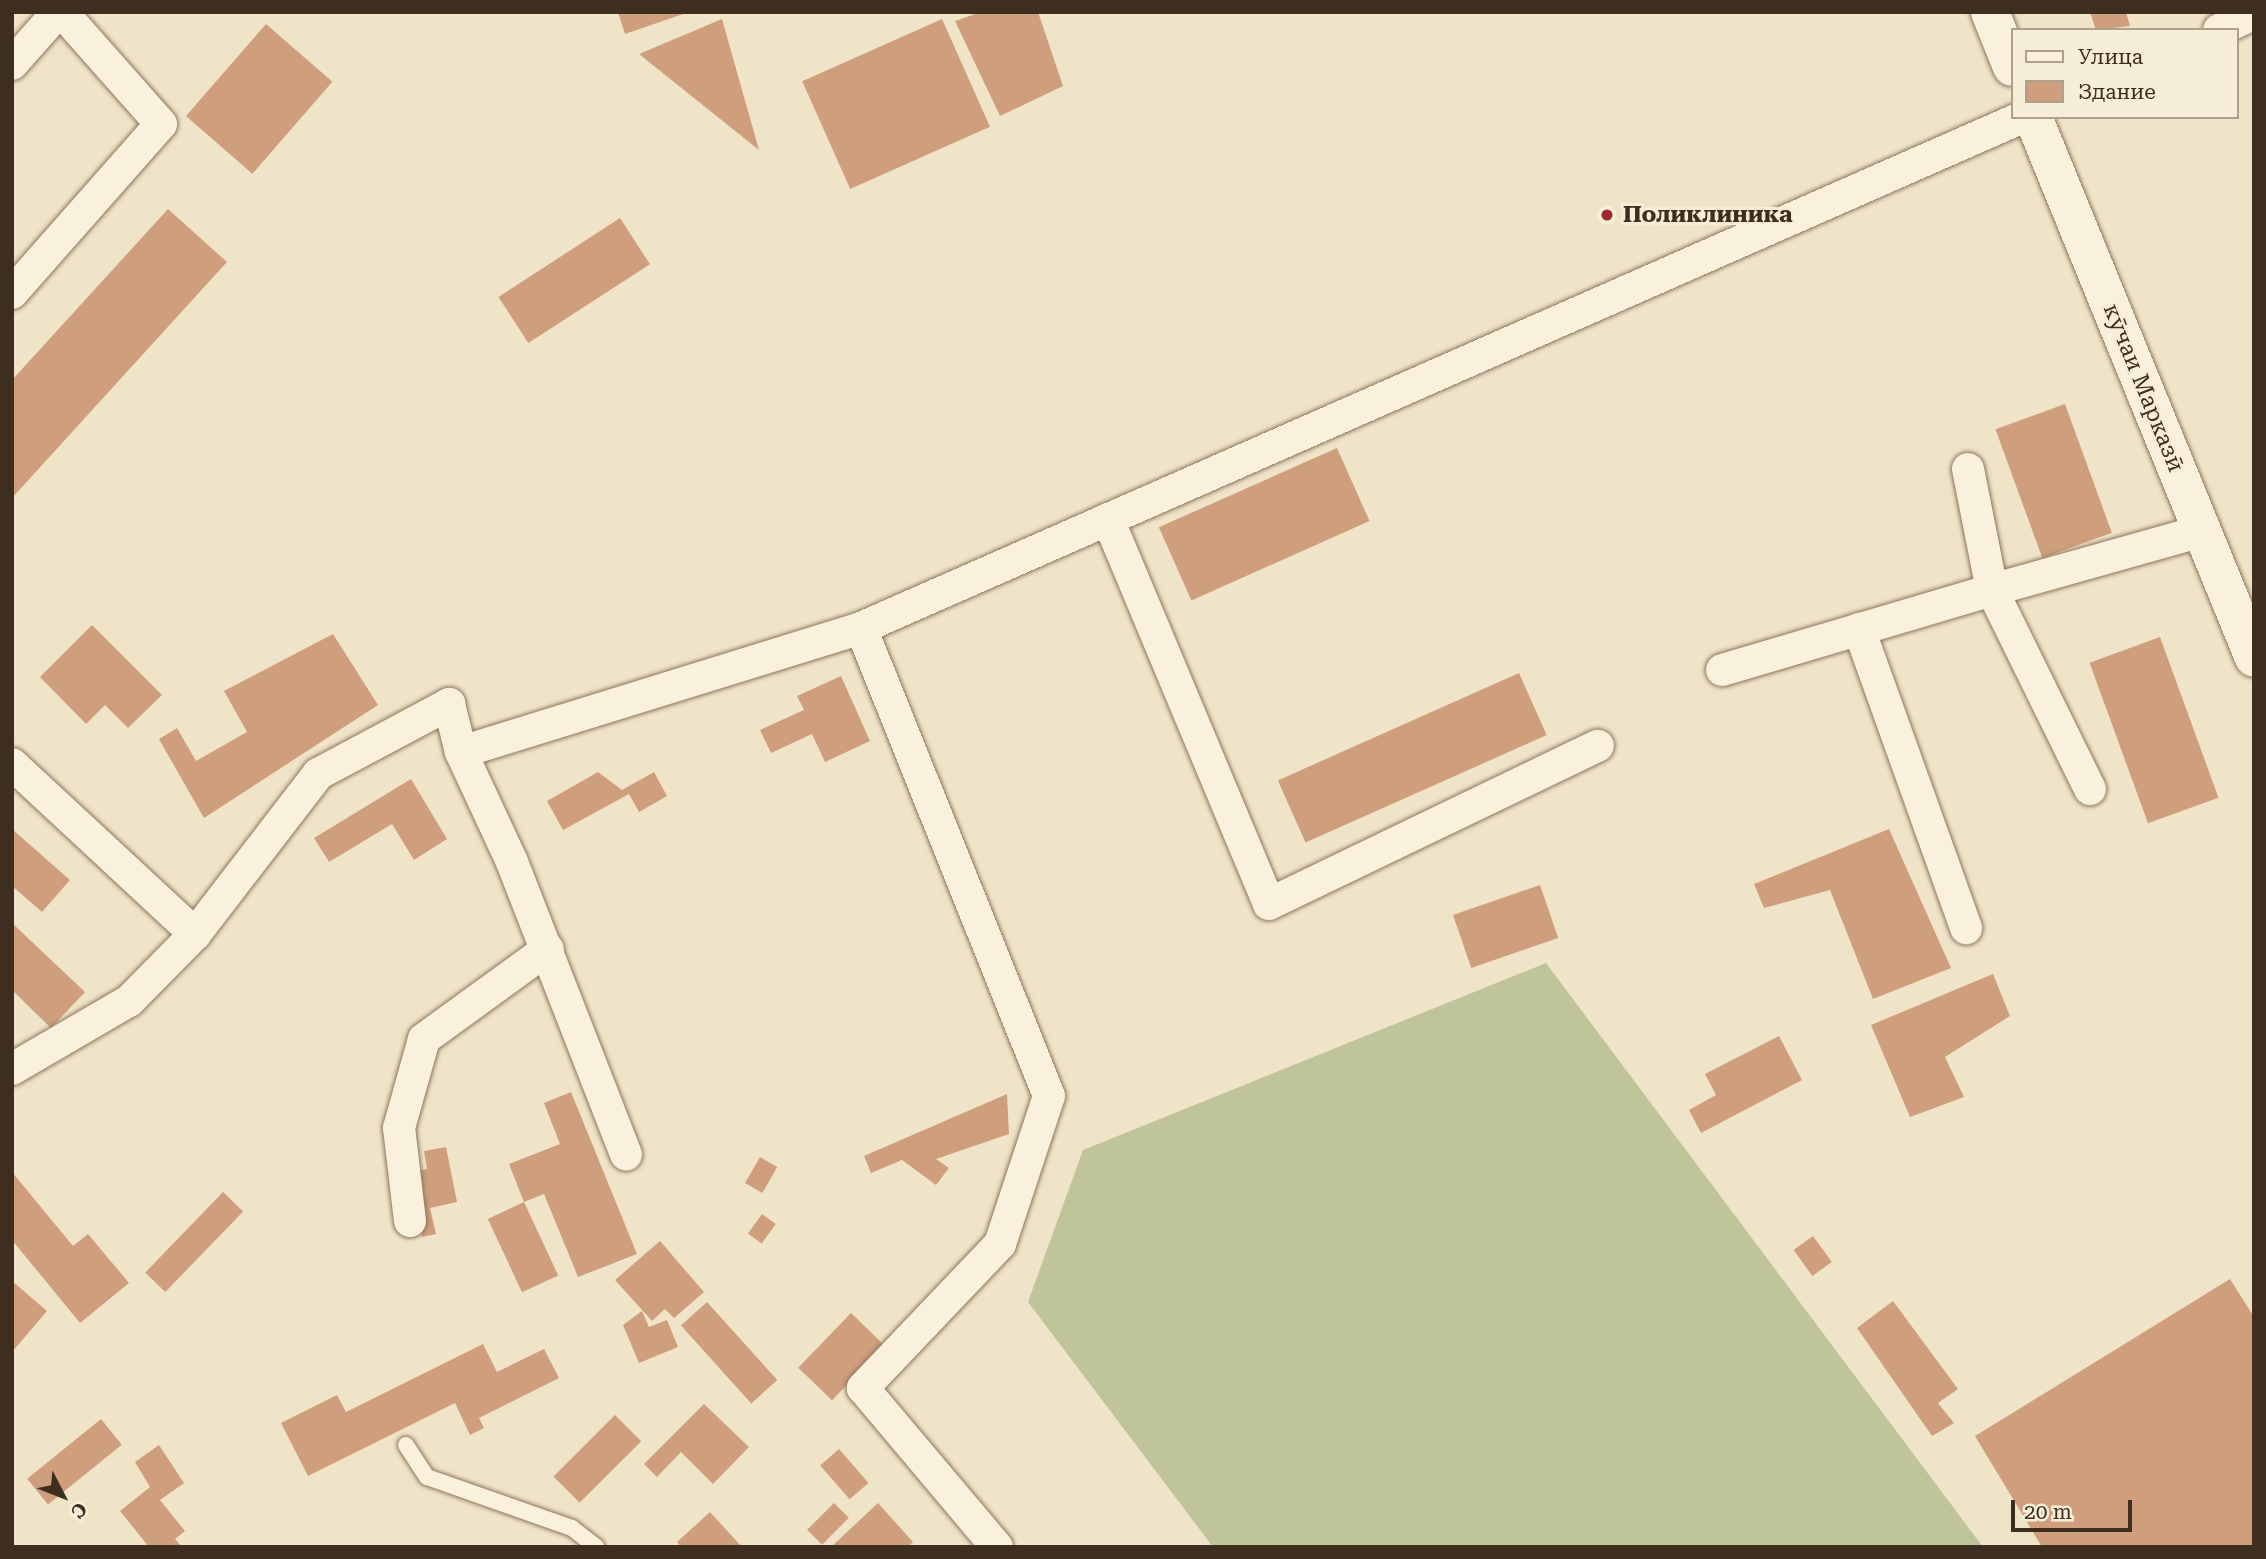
<!DOCTYPE html>
<meta charset="utf-8">
<style>
body{margin:0}
#map{position:relative;width:2266px;height:1559px;overflow:hidden;background:#f0e4c8;font-family:"Roboto Serif",serif}
div>[style]{position:absolute}
.cemetery>*{inset:0;background:#bfc49a}
.building>*{inset:0;background:#cf9f7d;transform-origin:0 0}
.roads{filter:drop-shadow(0 0 2px #8d765c) drop-shadow(0 0 2px #8d765c)}
.service>*{height:16px;margin:-8px;padding:0 8px;transform-origin:8px;border-radius:8px;background:#faf1dc}
.minor>*{height:32px;margin:-16px;padding:0 16px;transform-origin:16px;border-radius:16px;background:#faf1dc}
.secondary>*{height:38px;margin:-19px;padding:0 19px;transform-origin:19px;border-radius:19px;background:#faf1dc}
.dots>*{width:19px;height:19px;translate:-50% -50%;box-sizing:border-box;border:4px solid #f7eed8;border-radius:50%}
span{translate:-50% -50%;white-space:nowrap;text-align:center;line-height:1.15;-webkit-text-stroke:6px #f7eed8;paint-order:stroke}
.poi-label{font-size:23px;color:#3d2e20;font-weight:700}
.left{translate:0 -50%;text-align:left}
.street-label{font-size:23px;color:#3d2e20}
.frame{position:absolute;inset:0;border:14px solid #3d2e20;pointer-events:none}
.legend{position:absolute;left:2011px;top:28px;width:228px;height:91px;box-sizing:border-box;background:#f7eed8;border:2px solid #ada18e;margin:0;padding:9px 12px;list-style:none;font-size:21px;color:#3d2e20}
.legend li{display:flex;align-items:center;gap:14px;height:35px}
.legend b{width:35px;border:2px solid #ada18e}
.north{position:absolute;left:28px;top:1461px;width:70px;height:70px;-webkit-text-stroke:5px #f7eed8;paint-order:stroke;rotate:132deg;font-size:19px;font-weight:700;line-height:28px;text-align:center;color:#3d2e20}
.north::after{content:'';display:block;margin:auto;width:24px;height:32px;background:#3d2e20;clip-path:polygon(50% 0,100% 100%,50% 72%,0 100%)}
.scale{position:absolute;left:2011px;top:1500px;width:121px;height:32px;box-sizing:border-box;border:4px solid #3d2e20;border-top:0;padding-left:9px;font-size:21px;line-height:24px;white-space:nowrap;color:#3d2e20;-webkit-text-stroke:5px #f7eed8;paint-order:stroke}
</style>
<div id="map">
<div class="cemetery">
<div style="clip-path:polygon(1546px 963px,1983px 1547px,1213px 1547px,1028px 1302px,1083px 1150px)"></div>
</div>
<div class="building">
<div style="clip-path:polygon(618px 12px,686px 12px,686px 13px,625px 34px)"></div>
<div style="clip-path:polygon(981px 12px,1038px 12px,1063px 86px,1000px 116px,955px 21px)"></div>
<div style="clip-path:polygon(2090px 12px,2126px 12px,2130px 26px,2096px 30px)"></div>
<div style="clip-path:polygon(722px 19px,759px 150px,639px 54px)"></div>
<div style="left:942px;top:19px;width:118px;height:153px;rotate:66deg"></div>
<div style="left:266px;top:24px;width:88px;height:122px;rotate:41deg"></div>
<div style="clip-path:polygon(168px 209px,227px 262px,12px 498px,12px 380px)"></div>
<div style="left:620px;top:218px;width:55px;height:145px;rotate:57deg"></div>
<div style="left:2065px;top:404px;width:137px;height:74px;rotate:70deg"></div>
<div style="left:1337px;top:448px;width:80px;height:195px;rotate:66deg"></div>
<div style="clip-path:polygon(92px 625px,162px 695px,128px 728px,105px 705px,86px 724px,40px 677px)"></div>
<div style="clip-path:polygon(333px 634px,378px 705px,204px 818px,159px 739px,177px 728px,196px 761px,247px 732px,224px 691px)"></div>
<div style="left:2160px;top:637px;width:171px;height:75px;rotate:70deg"></div>
<div style="left:1519px;top:673px;width:68px;height:264px;rotate:66deg"></div>
<div style="clip-path:polygon(841px 676px,870px 741px,825px 762px,812px 734px,771px 753px,760px 730px,804px 710px,797px 696px)"></div>
<div style="clip-path:polygon(598px 772px,622px 790px,654px 772px,667px 796px,639px 812px,629px 794px,563px 830px,547px 801px)"></div>
<div style="clip-path:polygon(411px 779px,447px 839px,414px 860px,392px 824px,329px 862px,314px 838px)"></div>
<div style="clip-path:polygon(12px 829px,70px 880px,42px 912px,12px 886px)"></div>
<div style="clip-path:polygon(1889px 829px,1951px 968px,1873px 999px,1830px 890px,1764px 908px,1754px 884px)"></div>
<div style="left:1540px;top:885px;width:56px;height:92px;rotate:71deg"></div>
<div style="clip-path:polygon(12px 923px,85px 992px,51px 1028px,12px 990px)"></div>
<div style="clip-path:polygon(1993px 974px,2010px 1016px,1945px 1057px,1964px 1097px,1910px 1117px,1871px 1025px)"></div>
<div style="clip-path:polygon(1779px 1036px,1802px 1080px,1701px 1133px,1689px 1110px,1716px 1095px,1705px 1074px)"></div>
<div style="clip-path:polygon(571px 1092px,637px 1254px,578px 1277px,544px 1194px,524px 1202px,509px 1164px,560px 1144px,544px 1103px)"></div>
<div style="clip-path:polygon(1007px 1094px,1009px 1134px,936px 1159px,949px 1168px,936px 1185px,902px 1160px,871px 1173px,864px 1156px)"></div>
<div style="clip-path:polygon(446px 1147px,457px 1202px,430px 1208px,436px 1234px,422px 1237px,409px 1172px,427px 1169px,424px 1151px)"></div>
<div style="left:760px;top:1157px;width:20px;height:30px;rotate:30deg"></div>
<div style="clip-path:polygon(12px 1172px,73px 1246px,88px 1234px,129px 1283px,80px 1323px,12px 1240px)"></div>
<div style="left:223px;top:1192px;width:28px;height:112px;rotate:44deg"></div>
<div style="left:524px;top:1202px;width:81px;height:40px;rotate:65deg"></div>
<div style="left:762px;top:1214px;width:17px;height:24px;rotate:36deg"></div>
<div style="left:1813px;top:1236px;width:32px;height:24px;rotate:54deg"></div>
<div style="clip-path:polygon(660px 1241px,704px 1292px,674px 1318px,665px 1309px,652px 1321px,615px 1280px)"></div>
<div style="clip-path:polygon(2230px 1279px,2254px 1317px,2254px 1547px,2042px 1547px,1975px 1436px)"></div>
<div style="clip-path:polygon(12px 1281px,47px 1311px,12px 1352px)"></div>
<div style="clip-path:polygon(1893px 1301px,1958px 1389px,1938px 1403px,1954px 1423px,1932px 1436px,1857px 1328px)"></div>
<div style="left:707px;top:1302px;width:105px;height:35px;rotate:48deg"></div>
<div style="clip-path:polygon(642px 1311px,649px 1327px,667px 1320px,678px 1347px,639px 1363px,623px 1325px)"></div>
<div style="left:851px;top:1313px;width:47px;height:76px;rotate:44deg"></div>
<div style="clip-path:polygon(483px 1344px,497px 1372px,544px 1349px,559px 1378px,479px 1418px,484px 1428px,470px 1435px,455px 1403px,308px 1476px,281px 1423px,337px 1395px,346px 1412px)"></div>
<div style="clip-path:polygon(704px 1404px,749px 1447px,713px 1484px,681px 1452px,657px 1477px,644px 1464px)"></div>
<div style="left:615px;top:1415px;width:37px;height:87px;rotate:45deg"></div>
<div style="left:101px;top:1419px;width:33px;height:95px;rotate:51deg"></div>
<div style="clip-path:polygon(159px 1445px,184px 1483px,160px 1500px,185px 1531px,175px 1539px,182px 1547px,149px 1547px,120px 1511px,150px 1487px,135px 1462px)"></div>
<div style="left:839px;top:1449px;width:45px;height:25px;rotate:49deg"></div>
<div style="left:834px;top:1503px;width:21px;height:38px;rotate:45deg"></div>
<div style="clip-path:polygon(878px 1503px,913px 1542px,908px 1547px,831px 1547px)"></div>
<div style="clip-path:polygon(710px 1512px,742px 1547px,681px 1547px,677px 1542px)"></div>
</div>
<div class="roads">
<div class="service">
<div style="left:406px;top:1445px;width:38px;rotate:57deg"></div>
<div style="left:427px;top:1477px;width:154px;rotate:19.4deg"></div>
<div style="left:572px;top:1528px;width:31px;rotate:38deg"></div>
</div>
<div class="minor">
<div style="left:2219px;top:30px;width:38px;rotate:-25deg"></div>
<div style="left:12px;top:64px;width:69px;rotate:-48.5deg"></div>
<div style="left:12px;top:293px;width:225px;rotate:-48.6deg"></div>
<div style="left:161px;top:124px;width:149px;rotate:-131.5deg"></div>
<div style="left:1968px;top:469px;width:123px;rotate:78.8deg"></div>
<div style="left:1992px;top:590px;width:218px;rotate:-15.7deg"></div>
<div style="left:1108px;top:519px;width:417px;rotate:67.3deg"></div>
<div style="left:1269px;top:904px;width:365px;rotate:-25.7deg"></div>
<div style="left:861px;top:628px;width:504px;rotate:68.11deg"></div>
<div style="left:1049px;top:1096px;width:156px;rotate:108.3deg"></div>
<div style="left:1000px;top:1244px;width:199px;rotate:133.6deg"></div>
<div style="left:863px;top:1388px;width:208px;rotate:49.9deg"></div>
<div style="left:1859px;top:629px;width:318px;rotate:70.3deg"></div>
<div style="left:1722px;top:670px;width:282px;rotate:-16.5deg"></div>
<div style="left:1992px;top:590px;width:222px;rotate:63.8deg"></div>
<div style="left:461px;top:752px;width:121px;rotate:65.1deg"></div>
<div style="left:512px;top:862px;width:314px;rotate:68.7deg"></div>
<div style="left:12px;top:764px;width:250px;rotate:42.9deg"></div>
<div style="left:12px;top:1069px;width:135px;rotate:-30.2deg"></div>
<div style="left:129px;top:1001px;width:94px;rotate:-45.4deg"></div>
<div style="left:195px;top:934px;width:202px;rotate:-52.4deg"></div>
<div style="left:318px;top:774px;width:149px;rotate:-28.1deg"></div>
<div style="left:449px;top:704px;width:49px;rotate:76deg"></div>
<div style="left:461px;top:752px;width:419px;rotate:-17.2deg"></div>
<div style="left:861px;top:628px;width:1269px;rotate:-23.74deg"></div>
<div style="left:410px;top:1221px;width:94px;rotate:-96.7deg"></div>
<div style="left:399px;top:1128px;width:92px;rotate:-74.3deg"></div>
<div style="left:424px;top:1039px;width:153px;rotate:-36deg"></div>
</div>
<div class="secondary">
<div style="left:1990px;top:12px;width:59px;rotate:68.2deg"></div>
<div style="left:2033px;top:117px;width:584px;rotate:67.78deg"></div>
</div>
</div>
<div class="dots">
<div style="left:1607px;top:215px;background:#9e2a2b"></div>
</div>
<div class="poi-label">
<span class="left" style="left:1623px;top:215px">Поликлиника</span>
</div>
<div class="street-label">
<span style="left:2143px;top:388px;rotate:68deg">кӯчаи Марказӣ</span>
</div>
<div class="frame"></div>
<ul class="legend">
<li><b style="height:9px;background:#faf1dc"></b>Улица</li>
<li><b style="height:19px;background:#cf9f7d"></b>Здание</li>
</ul>
<div class="north">С</div>
<div class="scale">20 m</div>
</div>
